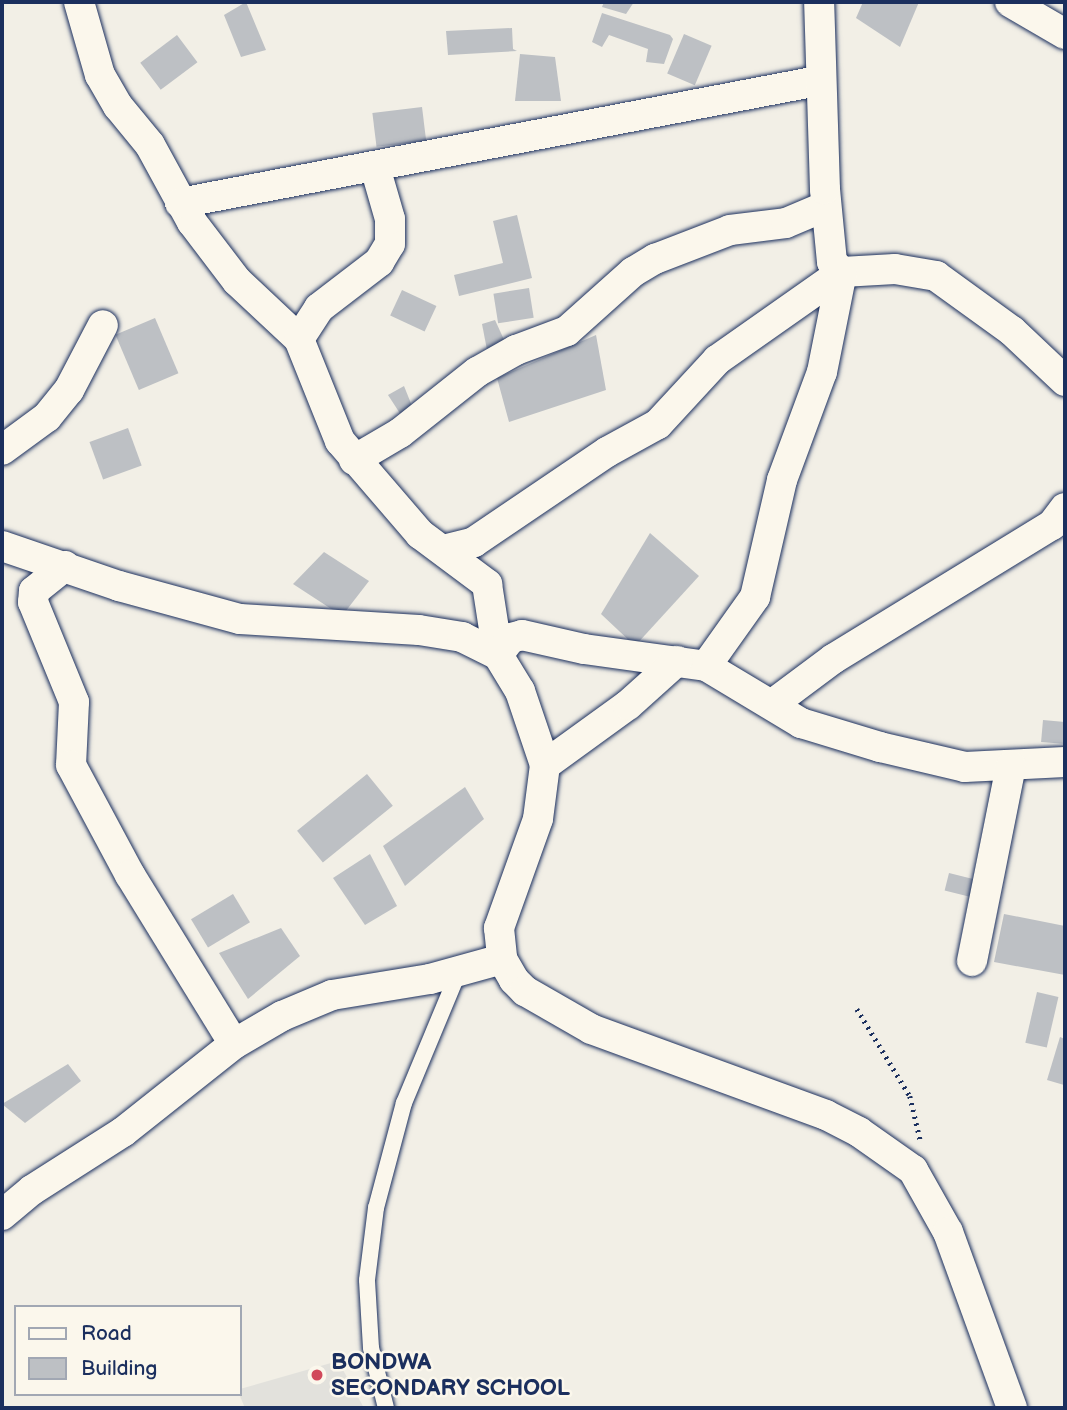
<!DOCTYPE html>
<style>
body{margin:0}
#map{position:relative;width:1067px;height:1410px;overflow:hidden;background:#f2efe6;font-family:"Balsamiq Sans",sans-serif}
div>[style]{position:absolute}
.built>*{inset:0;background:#e2e1dc}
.building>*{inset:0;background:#bdc0c4;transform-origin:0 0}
.path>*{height:4.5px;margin-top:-2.25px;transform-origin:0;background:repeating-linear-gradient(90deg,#1b2f5e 0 2px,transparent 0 7px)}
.roads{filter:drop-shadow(0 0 2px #1b2f5e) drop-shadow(0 0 2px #1b2f5e)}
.lane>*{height:16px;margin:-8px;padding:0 8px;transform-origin:8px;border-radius:8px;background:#fbf7ec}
.street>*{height:30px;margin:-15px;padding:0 15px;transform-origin:15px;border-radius:15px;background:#fbf7ec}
.dots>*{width:19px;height:19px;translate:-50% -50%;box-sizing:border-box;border:4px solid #fbf7ec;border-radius:50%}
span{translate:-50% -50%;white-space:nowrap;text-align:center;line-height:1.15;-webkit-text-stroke:5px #fbf7ec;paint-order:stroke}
.poi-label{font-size:23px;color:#1b2f5e;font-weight:700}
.left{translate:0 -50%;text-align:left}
.frame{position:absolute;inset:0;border:4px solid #1b2f5e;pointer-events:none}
.legend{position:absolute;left:14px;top:1305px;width:228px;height:91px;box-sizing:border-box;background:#fbf7ec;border:2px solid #a1a7b3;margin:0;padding:9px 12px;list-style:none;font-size:21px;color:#1b2f5e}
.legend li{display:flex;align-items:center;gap:14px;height:35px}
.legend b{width:35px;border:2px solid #a1a7b3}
</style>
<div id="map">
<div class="built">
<div style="clip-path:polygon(338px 1361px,364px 1408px,245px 1408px,239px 1394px,240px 1389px)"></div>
</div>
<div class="building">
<div style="clip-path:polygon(246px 2px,266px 50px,241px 57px,224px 15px)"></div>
<div style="clip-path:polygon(604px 2px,634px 2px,626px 14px,602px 7px)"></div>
<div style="clip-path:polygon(863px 2px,919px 2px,900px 47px,856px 18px)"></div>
<div style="clip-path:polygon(602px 13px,670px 35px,673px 39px,664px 64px,646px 62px,648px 49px,609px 35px,602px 47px,592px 42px)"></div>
<div style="clip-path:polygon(512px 28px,513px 49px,517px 51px,448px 55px,446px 31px)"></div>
<div style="left:684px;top:34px;width:30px;height:43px;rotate:23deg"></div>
<div style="left:177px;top:35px;width:34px;height:46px;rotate:53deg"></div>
<div style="clip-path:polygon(520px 54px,555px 57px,561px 101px,515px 101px)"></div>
<div style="left:422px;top:107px;width:34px;height:50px;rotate:83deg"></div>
<div style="clip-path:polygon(517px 215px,532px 278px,459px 296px,454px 275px,503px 263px,493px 221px)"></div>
<div style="left:529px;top:288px;width:30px;height:36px;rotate:81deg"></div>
<div style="left:402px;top:290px;width:38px;height:28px;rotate:25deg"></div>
<div style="left:155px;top:318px;width:60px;height:43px;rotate:67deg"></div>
<div style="clip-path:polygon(495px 320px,506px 344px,488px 355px,482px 324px)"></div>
<div style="clip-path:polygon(596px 335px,606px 390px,509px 422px,497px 378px)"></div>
<div style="clip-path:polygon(404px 386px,412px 406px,401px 415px,388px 395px)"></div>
<div style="left:128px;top:428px;width:40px;height:41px;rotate:70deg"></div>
<div style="clip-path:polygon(650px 533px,699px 576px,635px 646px,601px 614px)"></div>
<div style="clip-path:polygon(324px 552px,369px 581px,342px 616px,293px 584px)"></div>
<div style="left:1043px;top:720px;width:22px;height:22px;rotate:5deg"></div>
<div style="left:367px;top:774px;width:41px;height:90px;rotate:51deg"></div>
<div style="clip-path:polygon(465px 787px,484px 819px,405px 886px,383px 846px)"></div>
<div style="clip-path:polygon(370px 854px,397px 906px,365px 925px,333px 878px)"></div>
<div style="left:949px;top:873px;width:32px;height:18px;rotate:14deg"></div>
<div style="left:233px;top:894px;width:33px;height:49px;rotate:59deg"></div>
<div style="clip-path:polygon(1004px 914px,1065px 926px,1065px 975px,994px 962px)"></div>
<div style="clip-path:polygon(281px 928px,300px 956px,248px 999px,219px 953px)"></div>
<div style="left:1037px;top:992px;width:22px;height:52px;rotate:13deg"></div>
<div style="clip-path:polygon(1060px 1037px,1065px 1039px,1064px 1085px,1047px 1080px)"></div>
<div style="clip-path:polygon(68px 1064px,81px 1081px,25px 1123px,2px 1104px)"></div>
</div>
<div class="path">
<div style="left:857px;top:1009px;width:102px;rotate:58.7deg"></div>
<div style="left:910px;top:1096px;width:48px;rotate:76.8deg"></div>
</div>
<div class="roads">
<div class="lane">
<div style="left:386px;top:1408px;width:62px;rotate:-104deg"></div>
<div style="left:371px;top:1348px;width:68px;rotate:-93.4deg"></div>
<div style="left:367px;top:1280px;width:73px;rotate:-82.9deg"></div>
<div style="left:376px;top:1208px;width:109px;rotate:-75.1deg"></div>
<div style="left:404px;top:1103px;width:141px;rotate:-67.4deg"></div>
</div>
<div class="street">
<div style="left:79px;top:2px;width:76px;rotate:74deg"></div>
<div style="left:100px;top:75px;width:36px;rotate:60deg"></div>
<div style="left:118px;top:106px;width:50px;rotate:50.6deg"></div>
<div style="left:150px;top:145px;width:88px;rotate:61.4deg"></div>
<div style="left:192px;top:222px;width:74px;rotate:52.7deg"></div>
<div style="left:237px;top:281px;width:85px;rotate:43.1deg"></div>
<div style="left:299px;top:339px;width:110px;rotate:68.1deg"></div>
<div style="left:340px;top:441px;width:123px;rotate:49.3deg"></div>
<div style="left:420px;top:534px;width:84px;rotate:36.7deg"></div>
<div style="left:487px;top:584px;width:72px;rotate:81.2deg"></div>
<div style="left:1010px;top:2px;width:64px;rotate:30.2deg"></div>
<div style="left:180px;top:203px;width:650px;rotate:-10.83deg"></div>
<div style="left:299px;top:339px;width:37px;rotate:-57deg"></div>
<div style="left:319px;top:308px;width:76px;rotate:-37.5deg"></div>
<div style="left:379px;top:262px;width:21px;rotate:-59deg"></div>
<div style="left:390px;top:244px;width:25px;rotate:-90deg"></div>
<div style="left:390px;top:219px;width:54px;rotate:-106.1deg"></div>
<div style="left:2px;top:450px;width:56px;rotate:-36.3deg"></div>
<div style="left:47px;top:417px;width:35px;rotate:-51deg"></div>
<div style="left:69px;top:390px;width:73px;rotate:-62.4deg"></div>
<div style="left:354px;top:460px;width:53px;rotate:-30.4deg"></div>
<div style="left:400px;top:433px;width:98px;rotate:-38.4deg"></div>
<div style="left:477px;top:372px;width:45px;rotate:-29.4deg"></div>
<div style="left:516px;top:350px;width:54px;rotate:-20.4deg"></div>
<div style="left:567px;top:331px;width:89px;rotate:-41.8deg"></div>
<div style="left:633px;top:272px;width:26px;rotate:-31deg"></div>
<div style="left:655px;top:259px;width:80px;rotate:-21.1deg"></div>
<div style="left:730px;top:230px;width:56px;rotate:-7.1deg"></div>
<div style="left:786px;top:223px;width:43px;rotate:-23deg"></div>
<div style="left:2px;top:546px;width:124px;rotate:18.9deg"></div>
<div style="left:119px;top:586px;width:125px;rotate:15.3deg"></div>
<div style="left:240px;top:619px;width:179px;rotate:3.5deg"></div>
<div style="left:419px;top:630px;width:44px;rotate:9.2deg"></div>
<div style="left:462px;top:637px;width:40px;rotate:26.6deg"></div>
<div style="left:498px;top:655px;width:42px;rotate:58.6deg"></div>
<div style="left:520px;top:691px;width:78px;rotate:71.3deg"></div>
<div style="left:545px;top:765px;width:54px;rotate:97.4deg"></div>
<div style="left:538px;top:819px;width:116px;rotate:109.7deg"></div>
<div style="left:499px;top:928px;width:31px;rotate:84deg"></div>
<div style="left:502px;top:959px;width:24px;rotate:60deg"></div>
<div style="left:514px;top:980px;width:16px;rotate:45deg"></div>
<div style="left:525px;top:991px;width:76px;rotate:29.9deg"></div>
<div style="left:591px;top:1029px;width:250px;rotate:20.1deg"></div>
<div style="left:826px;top:1115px;width:37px;rotate:27deg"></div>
<div style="left:859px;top:1132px;width:66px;rotate:35.1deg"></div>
<div style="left:913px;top:1170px;width:71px;rotate:60.6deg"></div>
<div style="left:948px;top:1232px;width:187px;rotate:70deg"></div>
<div style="left:443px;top:550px;width:32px;rotate:-14deg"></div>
<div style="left:474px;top:542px;width:161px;rotate:-34.1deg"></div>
<div style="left:607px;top:452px;width:58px;rotate:-28.8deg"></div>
<div style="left:658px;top:424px;width:87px;rotate:-47.3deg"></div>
<div style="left:717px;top:360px;width:153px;rotate:-35.1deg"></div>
<div style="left:842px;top:272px;width:53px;rotate:-3.2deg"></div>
<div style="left:895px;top:269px;width:42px;rotate:9.7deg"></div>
<div style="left:936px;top:276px;width:94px;rotate:35.9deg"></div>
<div style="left:1012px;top:331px;width:73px;rotate:43.3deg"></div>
<div style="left:65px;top:566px;width:40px;rotate:141deg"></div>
<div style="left:34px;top:591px;width:11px;rotate:95deg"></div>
<div style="left:33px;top:602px;width:108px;rotate:67.7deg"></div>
<div style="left:74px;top:702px;width:63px;rotate:92.7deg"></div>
<div style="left:71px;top:765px;width:125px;rotate:61.8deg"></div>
<div style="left:130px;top:875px;width:198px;rotate:58.4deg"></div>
<div style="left:498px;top:655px;width:21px;rotate:-53deg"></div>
<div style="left:511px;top:638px;width:11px;rotate:-15deg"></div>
<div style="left:522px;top:635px;width:64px;rotate:12.7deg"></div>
<div style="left:584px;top:649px;width:123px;rotate:7.9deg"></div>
<div style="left:706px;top:666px;width:111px;rotate:31deg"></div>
<div style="left:801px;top:723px;width:83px;rotate:16.9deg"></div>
<div style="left:880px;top:747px;width:87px;rotate:13.2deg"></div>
<div style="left:965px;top:767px;width:100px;rotate:-2.9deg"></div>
<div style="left:706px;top:666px;width:85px;rotate:-54.6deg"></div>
<div style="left:755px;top:597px;width:120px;rotate:-77deg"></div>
<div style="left:782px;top:480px;width:115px;rotate:-69.7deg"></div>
<div style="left:822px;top:372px;width:102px;rotate:-78.7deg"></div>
<div style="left:842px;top:272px;width:14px;rotate:-135deg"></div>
<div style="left:832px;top:262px;width:73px;rotate:-95.5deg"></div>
<div style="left:825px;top:189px;width:187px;rotate:-91.8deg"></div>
<div style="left:774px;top:703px;width:74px;rotate:-36.7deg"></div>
<div style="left:833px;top:659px;width:257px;rotate:-31.5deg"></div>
<div style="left:1052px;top:525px;width:21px;rotate:-53deg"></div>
<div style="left:545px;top:765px;width:102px;rotate:-35.9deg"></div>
<div style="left:628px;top:705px;width:66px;rotate:-41.9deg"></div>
<div style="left:972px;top:961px;width:199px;rotate:-78.7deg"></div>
<div style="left:2px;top:1215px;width:39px;rotate:-40deg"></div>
<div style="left:32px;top:1190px;width:108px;rotate:-32.5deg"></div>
<div style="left:123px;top:1132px;width:142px;rotate:-38.4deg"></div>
<div style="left:234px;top:1044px;width:56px;rotate:-30.3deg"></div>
<div style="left:282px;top:1016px;width:54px;rotate:-22.8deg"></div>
<div style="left:332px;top:995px;width:99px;rotate:-9.3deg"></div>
<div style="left:430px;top:979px;width:75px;rotate:-15.5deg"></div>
</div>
</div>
<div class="dots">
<div style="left:317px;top:1375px;background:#d1495b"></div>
</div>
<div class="poi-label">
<span class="left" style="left:331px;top:1375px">BONDWA<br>SECONDARY SCHOOL</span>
</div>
<div class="frame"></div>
<ul class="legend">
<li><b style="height:9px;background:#fbf7ec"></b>Road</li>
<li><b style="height:19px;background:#bdc0c4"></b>Building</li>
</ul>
</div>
